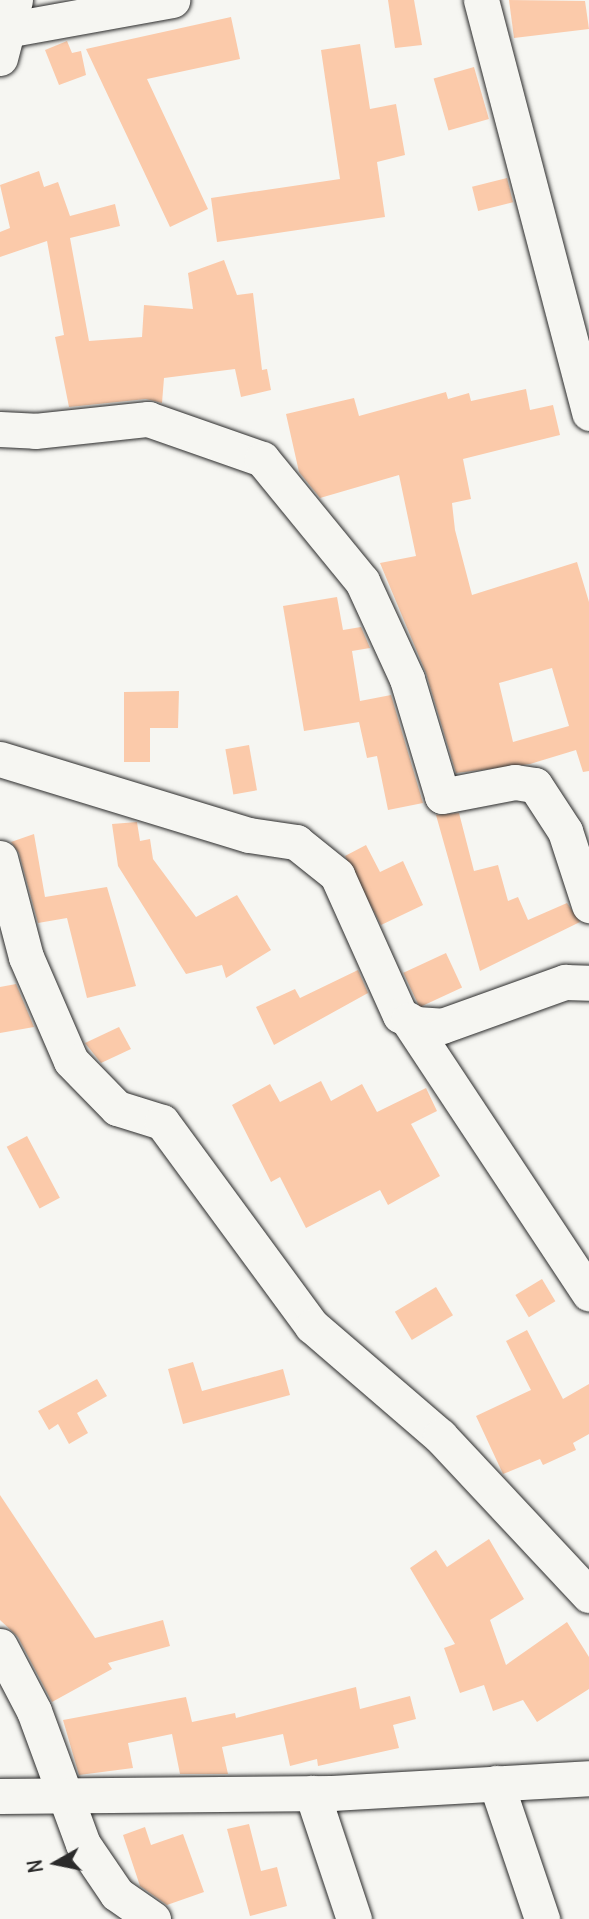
<!DOCTYPE html>
<style>
body{margin:0}
#map{position:relative;width:589px;height:1919px;overflow:hidden;background:#f6f6f2;font-family:Delius,sans-serif}
div>[style]{position:absolute}
.building>*{inset:0;background:#fbcaaa;transform-origin:0 0}
.roads{filter:drop-shadow(0 0 2px #2b2b2b) drop-shadow(0 0 2px #2b2b2b)}
.street>*{height:35px;margin:-17.5px;padding:0 17.5px;transform-origin:17.5px;border-radius:17.5px;background:#f6f6f2}
span{translate:-50% -50%;white-space:nowrap;text-align:center;line-height:1.15;-webkit-text-stroke:5px #f6f6f2;paint-order:stroke}
.north{position:absolute;left:21px;top:1828px;width:70px;height:70px;-webkit-text-stroke:5px #f6f6f2;paint-order:stroke;rotate:261deg;font-size:19px;font-weight:700;line-height:28px;text-align:center;color:#2b2b2b}
.north::after{content:'';display:block;margin:auto;width:24px;height:32px;background:#2b2b2b;clip-path:polygon(50% 0,100% 100%,50% 72%,0 100%)}
</style>
<div id="map">
<div class="building">
<div style="clip-path:polygon(388px 0,414px 0,422px 45px,395px 48px)"></div>
<div style="clip-path:polygon(509px 0,585px 1px,589px 29px,514px 38px)"></div>
<div style="clip-path:polygon(231px 17px,240px 59px,147px 79px,208px 209px,170px 227px,86px 49px)"></div>
<div style="clip-path:polygon(67px 41px,72px 53px,81px 51px,86px 75px,59px 85px,45px 50px)"></div>
<div style="clip-path:polygon(360px 44px,370px 109px,396px 104px,405px 155px,377px 162px,385px 217px,217px 242px,211px 198px,340px 179px,321px 50px)"></div>
<div style="left:474px;top:67px;width:54px;height:42px;rotate:74deg"></div>
<div style="clip-path:polygon(39px 171px,44px 187px,58px 182px,70px 216px,115px 204px,120px 226px,70px 238px,89px 341px,142px 337px,144px 305px,193px 309px,188px 273px,224px 260px,237px 295px,253px 293px,262px 370px,267px 369px,271px 390px,241px 397px,235px 369px,164px 378px,162px 403px,146px 399px,69px 407px,55px 337px,64px 335px,47px 241px,0 257px,0 232px,10px 228px,0 185px)"></div>
<div style="left:507px;top:178px;width:25px;height:36px;rotate:76deg"></div>
<div style="clip-path:polygon(evenodd,526px 389px,530px 410px,553px 405px,560px 435px,463px 459px,471px 499px,452px 503px,455px 530px,472px 595px,577px 562px,589px 602px,589px 771px,583px 772px,576px 750px,530px 764px,456px 773px,426px 673px,380px 563px,416px 556px,399px 475px,320px 498px,299px 472px,286px 414px,354px 398px,359px 416px,446px 392px,448px 399px,469px 393px,471px 401px,526px 389px,552px 668px,569px 726px,513px 742px,499px 683px,552px 668px)"></div>
<div style="clip-path:polygon(337px 597px,343px 630px,361px 627px,370px 648px,352px 651px,360px 701px,391px 695px,423px 803px,388px 810px,377px 756px,367px 758px,359px 722px,304px 731px,283px 606px)"></div>
<div style="clip-path:polygon(179px 691px,178px 728px,150px 728px,150px 762px,124px 762px,124px 692px)"></div>
<div style="left:249px;top:745px;width:46px;height:24px;rotate:80deg"></div>
<div style="clip-path:polygon(459px 813px,474px 871px,498px 865px,508px 901px,518px 897px,528px 920px,567px 903px,580px 922px,480px 971px,436px 815px)"></div>
<div style="clip-path:polygon(137px 822px,140px 841px,150px 839px,153px 859px,196px 917px,237px 895px,271px 950px,226px 978px,222px 965px,186px 974px,118px 866px,112px 824px)"></div>
<div style="clip-path:polygon(34px 834px,45px 897px,107px 887px,136px 986px,87px 998px,67px 918px,38px 923px,19px 853px,11px 842px)"></div>
<div style="clip-path:polygon(366px 845px,380px 872px,403px 861px,423px 905px,381px 925px,345px 856px)"></div>
<div style="left:446px;top:953px;width:38px;height:47px;rotate:65deg"></div>
<div style="clip-path:polygon(358px 970px,368px 993px,274px 1045px,256px 1007px,295px 989px,300px 998px)"></div>
<div style="clip-path:polygon(16px 984px,34px 1027px,0 1033px,0 987px)"></div>
<div style="clip-path:polygon(119px 1027px,131px 1049px,101px 1063px,85px 1043px)"></div>
<div style="clip-path:polygon(321px 1081px,331px 1101px,362px 1084px,377px 1112px,426px 1088px,437px 1111px,411px 1124px,440px 1176px,388px 1205px,380px 1190px,306px 1228px,280px 1177px,271px 1182px,232px 1105px,270px 1084px,280px 1102px)"></div>
<div style="left:27px;top:1136px;width:70px;height:23px;rotate:62deg"></div>
<div style="left:542px;top:1279px;width:26px;height:31px;rotate:59deg"></div>
<div style="left:436px;top:1287px;width:33px;height:48px;rotate:59deg"></div>
<div style="clip-path:polygon(527px 1330px,563px 1399px,589px 1384px,589px 1434px,573px 1443px,576px 1450px,543px 1465px,540px 1459px,503px 1474px,476px 1416px,531px 1390px,506px 1341px)"></div>
<div style="clip-path:polygon(193px 1362px,202px 1391px,283px 1369px,290px 1395px,183px 1424px,168px 1369px)"></div>
<div style="clip-path:polygon(97px 1379px,107px 1396px,77px 1413px,88px 1433px,69px 1444px,58px 1424px,49px 1430px,38px 1411px)"></div>
<div style="clip-path:polygon(0 1495px,95px 1638px,163px 1620px,170px 1646px,108px 1663px,112px 1669px,52px 1702px,18px 1637px,0 1620px)"></div>
<div style="clip-path:polygon(489px 1539px,524px 1599px,490px 1620px,506px 1665px,567px 1622px,589px 1657px,589px 1689px,537px 1722px,523px 1700px,493px 1711px,484px 1685px,460px 1693px,444px 1648px,455px 1644px,410px 1568px,436px 1550px,447px 1567px)"></div>
<div style="clip-path:polygon(356px 1687px,360px 1709px,410px 1696px,416px 1719px,393px 1725px,399px 1748px,318px 1766px,317px 1759px,290px 1766px,283px 1734px,222px 1747px,228px 1774px,180px 1774px,172px 1734px,128px 1743px,133px 1768px,79px 1775px,63px 1720px,186px 1697px,192px 1722px,235px 1713px,236px 1718px)"></div>
<div style="clip-path:polygon(249px 1824px,261px 1871px,277px 1867px,287px 1906px,250px 1916px,227px 1829px)"></div>
<div style="clip-path:polygon(145px 1827px,151px 1845px,183px 1834px,204px 1892px,167px 1905px,140px 1886px,123px 1835px)"></div>
</div>
<div class="roads">
<div class="street">
<div style="left:481px;top:0;width:427px;rotate:75.3deg"></div>
<div style="left:6px;top:30px;width:169px;rotate:-10.2deg"></div>
<div style="left:0;top:58px;width:60px;rotate:-75.5deg"></div>
<div style="left:0;top:429px;width:35px;rotate:3deg"></div>
<div style="left:35px;top:431px;width:114px;rotate:-6.1deg"></div>
<div style="left:148px;top:419px;width:121px;rotate:19.3deg"></div>
<div style="left:262px;top:459px;width:158px;rotate:50.7deg"></div>
<div style="left:362px;top:581px;width:108px;rotate:65.3deg"></div>
<div style="left:407px;top:679px;width:122px;rotate:73.3deg"></div>
<div style="left:442px;top:796px;width:74px;rotate:-10.9deg"></div>
<div style="left:515px;top:782px;width:20px;rotate:9deg"></div>
<div style="left:535px;top:785px;width:55px;rotate:56.9deg"></div>
<div style="left:565px;top:831px;width:78px;rotate:72deg"></div>
<div style="left:0;top:759px;width:260px;rotate:17deg"></div>
<div style="left:249px;top:835px;width:48px;rotate:8.5deg"></div>
<div style="left:296px;top:842px;width:53px;rotate:38.8deg"></div>
<div style="left:337px;top:875px;width:154px;rotate:65.8deg"></div>
<div style="left:400px;top:1015px;width:18px;rotate:29deg"></div>
<div style="left:416px;top:1024px;width:26px;rotate:4deg"></div>
<div style="left:442px;top:1026px;width:131px;rotate:-19.7deg"></div>
<div style="left:565px;top:982px;width:24px;rotate:2deg"></div>
<div style="left:0;top:858px;width:102px;rotate:75.3deg"></div>
<div style="left:26px;top:957px;width:113px;rotate:66.6deg"></div>
<div style="left:71px;top:1061px;width:66px;rotate:45.6deg"></div>
<div style="left:117px;top:1108px;width:47px;rotate:17.3deg"></div>
<div style="left:162px;top:1122px;width:253px;rotate:53.7deg"></div>
<div style="left:312px;top:1326px;width:169px;rotate:40.7deg"></div>
<div style="left:440px;top:1436px;width:218px;rotate:46.9deg"></div>
<div style="left:408px;top:1020px;width:328px;rotate:56.5deg"></div>
<div style="left:0;top:1646px;width:73px;rotate:62.4deg"></div>
<div style="left:34px;top:1711px;width:142px;rotate:69.8deg"></div>
<div style="left:83px;top:1844px;width:60px;rotate:55.8deg"></div>
<div style="left:117px;top:1894px;width:44px;rotate:34.8deg"></div>
<div style="left:496px;top:1783px;width:144px;rotate:71.3deg"></div>
<div style="left:312px;top:1793px;width:133px;rotate:71.6deg"></div>
<div style="left:0;top:1796px;width:332px;rotate:-0.5deg"></div>
<div style="left:332px;top:1793px;width:257px;rotate:-3.3deg"></div>
</div>
</div>
<div class="north">N</div>
</div>
